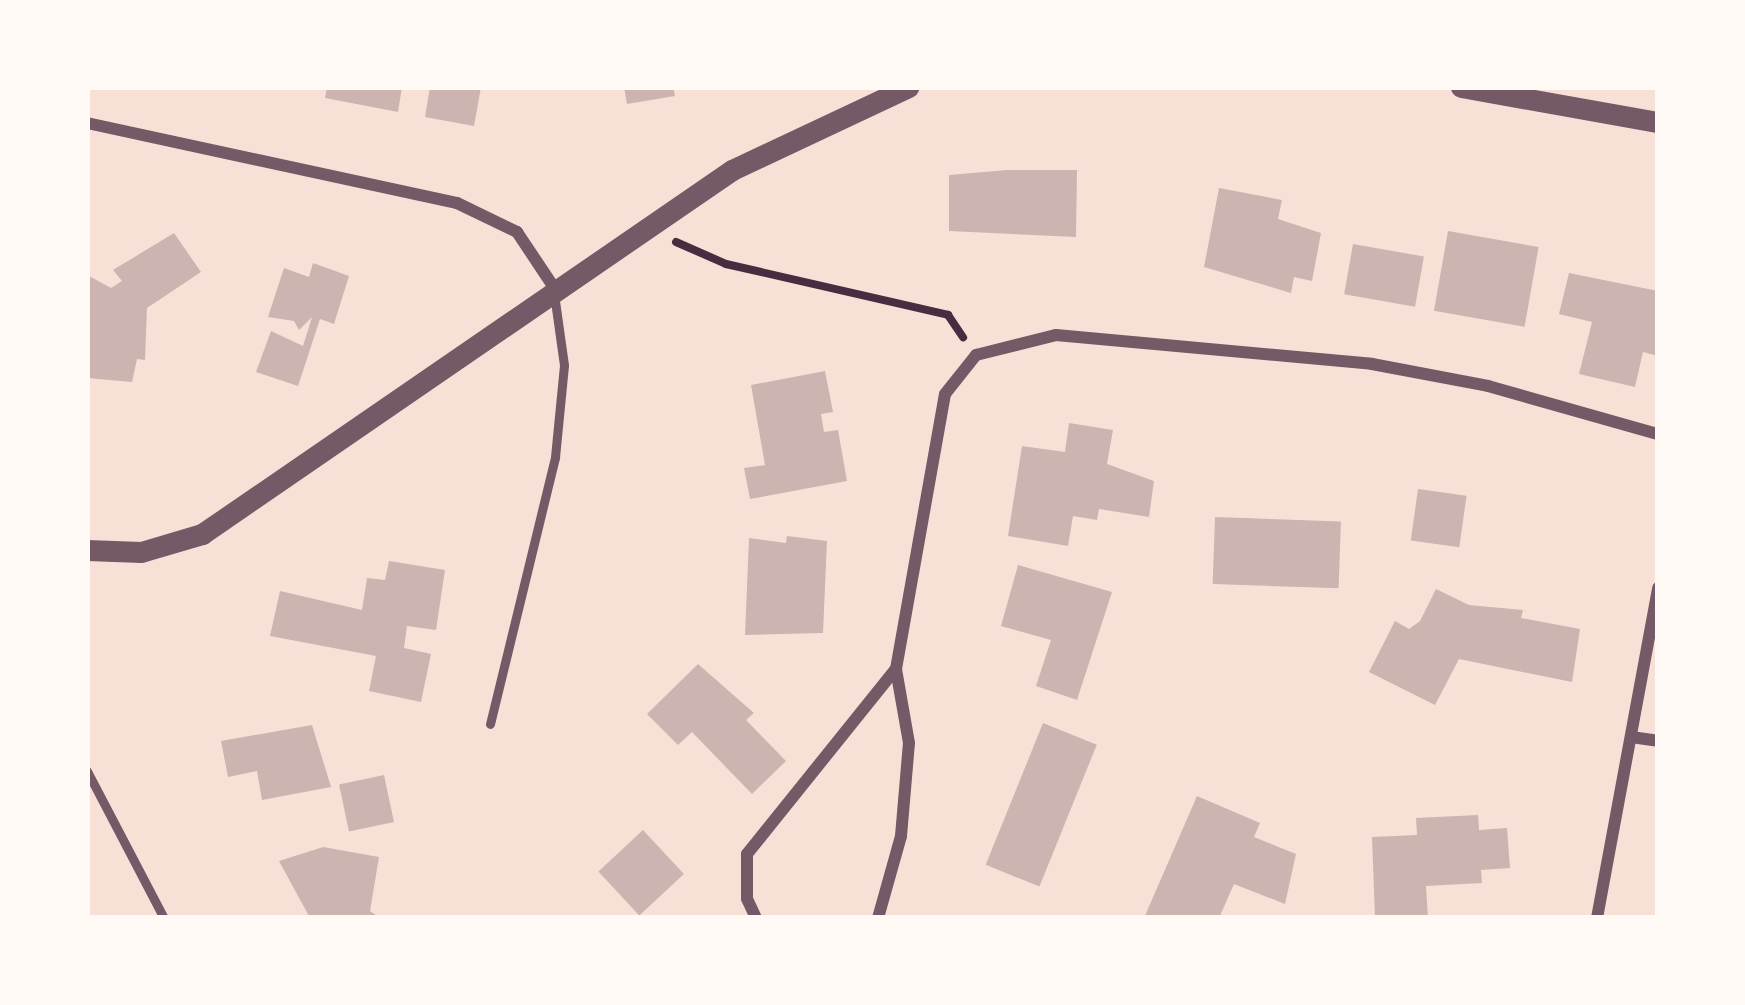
<!DOCTYPE html>
<style>
body{margin:0}
#map{position:relative;width:1745px;height:1005px;overflow:hidden;background:#f7e1d7;font-family:Cabin,sans-serif}
div>[style]{position:absolute}
.building>*{inset:0;background:#ccb4b1;transform-origin:0 0}
.path>*{height:8px;margin:-4px;padding:0 4px;transform-origin:4px;border-radius:4px;background:#4a2c40}
.service>*{height:9px;margin:-4.5px;padding:0 4.5px;transform-origin:4.5px;border-radius:4.5px;background:#755966}
.minor>*{height:12px;margin:-6px;padding:0 6px;transform-origin:6px;border-radius:6px;background:#755966}
.tertiary>*{height:21px;margin:-10.5px;padding:0 10.5px;transform-origin:10.5px;border-radius:10.5px;background:#755966}
span{translate:-50% -50%;white-space:nowrap;text-align:center;line-height:1.15;-webkit-text-stroke:10px #fffaf5;paint-order:stroke}
.frame{position:absolute;inset:0;border:90px solid #fffaf5;pointer-events:none}
</style>
<div id="map">
<div class="building">
<div style="clip-path:polygon(327px 87px,402px 87px,398px 112px,325px 98px)"></div>
<div style="clip-path:polygon(430px 87px,481px 87px,474px 126px,425px 117px)"></div>
<div style="clip-path:polygon(624px 87px,673px 87px,675px 96px,627px 104px)"></div>
<div style="clip-path:polygon(1007px 170px,1077px 170px,1076px 237px,949px 231px,949px 175px)"></div>
<div style="clip-path:polygon(1219px 188px,1282px 200px,1278px 219px,1321px 233px,1312px 281px,1294px 277px,1291px 293px,1204px 267px)"></div>
<div style="left:1448px;top:231px;width:92px;height:81px;rotate:10deg"></div>
<div style="clip-path:polygon(174px 233px,201px 272px,147px 308px,145px 360px,137px 359px,132px 382px,87px 378px,87px 275px,111px 288px,122px 281px,113px 270px)"></div>
<div style="left:1353px;top:244px;width:72px;height:51px;rotate:10deg"></div>
<div style="clip-path:polygon(313px 263px,349px 276px,334px 324px,320px 319px,298px 386px,256px 372px,271px 331px,303px 346px,312px 317px,299px 330px,294px 321px,268px 317px,284px 268px,309px 277px)"></div>
<div style="clip-path:polygon(1569px 273px,1658px 291px,1658px 356px,1643px 352px,1635px 387px,1579px 374px,1592px 322px,1559px 314px)"></div>
<div style="clip-path:polygon(825px 371px,833px 412px,821px 414px,824px 432px,838px 430px,847px 481px,750px 499px,744px 468px,765px 465px,751px 385px)"></div>
<div style="clip-path:polygon(1069px 423px,1113px 430px,1107px 464px,1154px 481px,1149px 517px,1099px 509px,1097px 520px,1073px 516px,1068px 546px,1008px 536px,1022px 446px,1065px 452px)"></div>
<div style="left:1418px;top:489px;width:49px;height:52px;rotate:8deg"></div>
<div style="left:1215px;top:517px;width:126px;height:67px;rotate:2deg"></div>
<div style="clip-path:polygon(787px 536px,827px 541px,823px 633px,745px 635px,749px 538px,786px 543px)"></div>
<div style="clip-path:polygon(389px 561px,445px 570px,436px 630px,407px 626px,404px 648px,431px 654px,421px 702px,369px 691px,376px 656px,270px 636px,280px 591px,362px 610px,367px 578px,385px 580px)"></div>
<div style="clip-path:polygon(1018px 565px,1112px 592px,1077px 700px,1036px 686px,1051px 640px,1001px 626px)"></div>
<div style="clip-path:polygon(1436px 589px,1469px 605px,1523px 610px,1521px 618px,1580px 629px,1572px 682px,1459px 659px,1435px 705px,1369px 672px,1395px 621px,1409px 629px,1420px 621px)"></div>
<div style="clip-path:polygon(698px 664px,754px 713px,746px 720px,786px 761px,752px 794px,692px 732px,678px 745px,647px 714px)"></div>
<div style="left:1043px;top:723px;width:58px;height:153px;rotate:22deg"></div>
<div style="clip-path:polygon(312px 725px,331px 787px,262px 800px,257px 771px,228px 777px,221px 741px)"></div>
<div style="left:384px;top:775px;width:48px;height:46px;rotate:78deg"></div>
<div style="clip-path:polygon(1197px 796px,1260px 823px,1254px 837px,1296px 854px,1285px 904px,1234px 884px,1219px 918px,1144px 918px)"></div>
<div style="clip-path:polygon(1478px 815px,1479px 830px,1507px 828px,1510px 868px,1481px 870px,1482px 883px,1426px 886px,1428px 918px,1375px 918px,1372px 837px,1417px 835px,1416px 818px)"></div>
<div style="left:643px;top:830px;width:60px;height:61px;rotate:47deg"></div>
<div style="clip-path:polygon(323px 847px,379px 857px,370px 911px,380px 918px,310px 918px,279px 861px)"></div>
</div>
<div class="path">
<div style="left:676px;top:242px;width:55px;rotate:23.7deg"></div>
<div style="left:726px;top:264px;width:228px;rotate:12.9deg"></div>
<div style="left:948px;top:315px;width:27px;rotate:56deg"></div>
</div>
<div class="service">
<div style="left:490px;top:724px;width:275px;rotate:-76.3deg"></div>
<div style="left:555px;top:457px;width:92px;rotate:-84.4deg"></div>
<div style="left:564px;top:365px;width:72px;rotate:-98deg"></div>
<div style="left:87px;top:771px;width:166px;rotate:62.4deg"></div>
</div>
<div class="minor">
<div style="left:87px;top:123px;width:379px;rotate:12.2deg"></div>
<div style="left:457px;top:203px;width:67px;rotate:25.8deg"></div>
<div style="left:517px;top:232px;width:65px;rotate:56.3deg"></div>
<div style="left:1631px;top:737px;width:27px;rotate:8deg"></div>
<div style="left:756px;top:918px;width:21px;rotate:-115deg"></div>
<div style="left:747px;top:899px;width:45px;rotate:-90deg"></div>
<div style="left:747px;top:854px;width:238px;rotate:-51.2deg"></div>
<div style="left:878px;top:918px;width:85px;rotate:-74.3deg"></div>
<div style="left:901px;top:836px;width:93px;rotate:-85.1deg"></div>
<div style="left:909px;top:743px;width:75px;rotate:-100deg"></div>
<div style="left:896px;top:669px;width:279px;rotate:-79.9deg"></div>
<div style="left:945px;top:394px;width:50px;rotate:-51.5deg"></div>
<div style="left:976px;top:355px;width:82px;rotate:-14deg"></div>
<div style="left:1056px;top:335px;width:317px;rotate:5.2deg"></div>
<div style="left:1372px;top:364px;width:118px;rotate:10.7deg"></div>
<div style="left:1488px;top:386px;width:177px;rotate:15.8deg"></div>
<div style="left:1597px;top:918px;width:336px;rotate:-79.5deg"></div>
</div>
<div class="tertiary">
<div style="left:1461px;top:87px;width:200px;rotate:10.1deg"></div>
<div style="left:87px;top:550px;width:54px;rotate:2.1deg"></div>
<div style="left:141px;top:552px;width:64px;rotate:-16.4deg"></div>
<div style="left:202px;top:534px;width:643px;rotate:-34.48deg"></div>
<div style="left:732px;top:170px;width:195px;rotate:-25.2deg"></div>
</div>
<div class="frame"></div>
</div>
